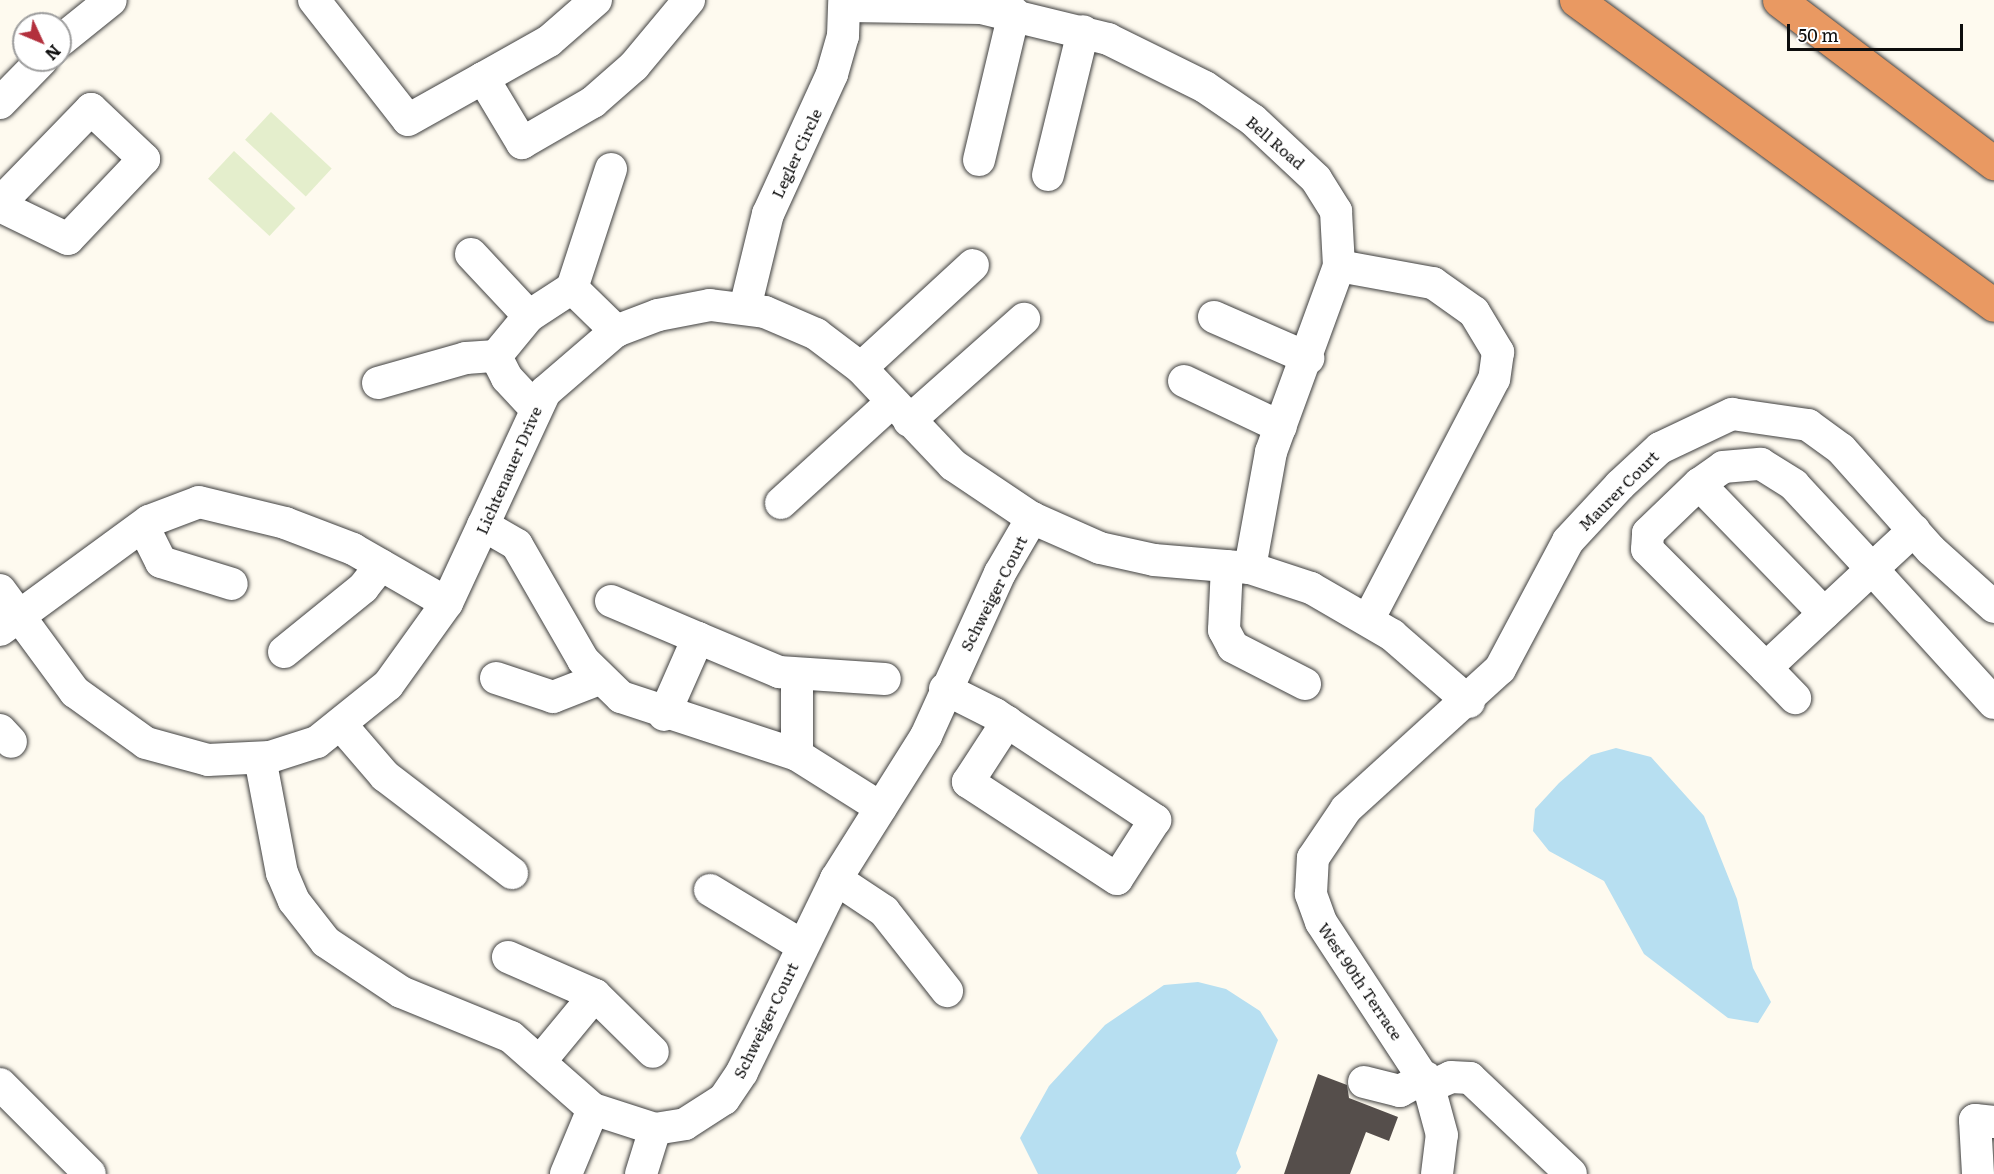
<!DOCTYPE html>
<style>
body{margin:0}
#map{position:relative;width:1994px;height:1174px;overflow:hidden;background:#fefaef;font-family:Literata,serif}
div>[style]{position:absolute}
.pitch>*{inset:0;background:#e4eecc;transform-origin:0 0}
.water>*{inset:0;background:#b7dff1}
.building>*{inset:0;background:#554e4b}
.roads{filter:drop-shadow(0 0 2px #404040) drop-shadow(0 0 2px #404040)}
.minor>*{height:32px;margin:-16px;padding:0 16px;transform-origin:16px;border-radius:16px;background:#fff}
.highway>*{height:33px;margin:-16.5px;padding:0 16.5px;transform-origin:16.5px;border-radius:16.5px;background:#e99962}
span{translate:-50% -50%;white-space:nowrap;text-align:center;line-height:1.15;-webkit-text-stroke:6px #fff;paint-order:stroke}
.street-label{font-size:16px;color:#0d0d0d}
.north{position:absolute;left:12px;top:12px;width:60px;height:60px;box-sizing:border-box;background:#fff;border:2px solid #9e9e9e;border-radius:50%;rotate:134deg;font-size:16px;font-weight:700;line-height:24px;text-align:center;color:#0d0d0d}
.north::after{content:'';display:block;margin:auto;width:21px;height:27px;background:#b3303d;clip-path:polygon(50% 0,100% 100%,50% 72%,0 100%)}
.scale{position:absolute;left:1787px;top:24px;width:176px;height:27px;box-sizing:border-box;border:3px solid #0d0d0d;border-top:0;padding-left:8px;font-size:18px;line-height:21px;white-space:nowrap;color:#0d0d0d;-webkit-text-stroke:4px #fff;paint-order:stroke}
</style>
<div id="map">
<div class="pitch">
<div style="left:271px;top:112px;width:83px;height:38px;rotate:43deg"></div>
<div style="left:234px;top:151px;width:84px;height:38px;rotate:43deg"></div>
</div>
<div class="water">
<div style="clip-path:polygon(1616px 748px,1651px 757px,1704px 816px,1737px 899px,1753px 968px,1771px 1002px,1758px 1023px,1728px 1018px,1644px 954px,1604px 881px,1549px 851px,1533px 831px,1535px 809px,1559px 783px,1591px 755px)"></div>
<div style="clip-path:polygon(1198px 982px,1226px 989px,1260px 1011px,1278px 1040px,1236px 1153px,1241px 1167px,1236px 1174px,1038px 1174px,1020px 1138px,1049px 1086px,1105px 1025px,1164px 985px)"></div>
</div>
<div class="building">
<div style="clip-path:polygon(1318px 1074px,1347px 1085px,1349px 1098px,1398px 1117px,1389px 1141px,1366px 1132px,1350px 1174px,1284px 1174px)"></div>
</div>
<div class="roads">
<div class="minor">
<div style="left:314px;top:0;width:152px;rotate:51.9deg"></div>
<div style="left:408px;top:120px;width:86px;rotate:-29.2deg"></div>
<div style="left:596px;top:0;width:62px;rotate:138.9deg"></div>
<div style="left:549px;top:41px;width:76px;rotate:150.7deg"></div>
<div style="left:483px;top:78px;width:76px;rotate:59deg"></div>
<div style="left:522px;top:143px;width:82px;rotate:-30deg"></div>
<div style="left:593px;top:102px;width:55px;rotate:-41.3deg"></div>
<div style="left:634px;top:66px;width:86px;rotate:-50.2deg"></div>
<div style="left:847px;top:6px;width:134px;rotate:0.9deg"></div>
<div style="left:981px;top:8px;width:131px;rotate:13.7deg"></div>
<div style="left:1108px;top:39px;width:108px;rotate:26.3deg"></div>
<div style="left:1205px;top:87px;width:58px;rotate:34.5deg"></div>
<div style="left:1253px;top:120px;width:86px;rotate:43.1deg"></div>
<div style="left:1316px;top:179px;width:38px;rotate:58deg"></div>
<div style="left:1336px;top:211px;width:55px;rotate:86.9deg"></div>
<div style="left:1339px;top:266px;width:198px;rotate:110.1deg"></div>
<div style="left:1271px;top:452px;width:118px;rotate:100.3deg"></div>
<div style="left:60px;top:41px;width:65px;rotate:-38.8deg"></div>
<div style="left:0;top:103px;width:60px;rotate:-45.7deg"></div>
<div style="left:979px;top:160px;width:151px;rotate:-76.6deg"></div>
<div style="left:611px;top:169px;width:125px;rotate:108.1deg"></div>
<div style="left:572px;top:288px;width:62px;rotate:44.3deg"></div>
<div style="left:1048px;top:175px;width:148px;rotate:-76.3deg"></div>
<div style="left:0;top:203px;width:131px;rotate:-45.9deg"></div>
<div style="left:91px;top:109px;width:73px;rotate:43.3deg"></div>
<div style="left:144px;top:159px;width:110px;rotate:133.5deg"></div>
<div style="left:68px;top:239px;width:76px;rotate:-154.1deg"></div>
<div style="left:471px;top:254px;width:85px;rotate:46.9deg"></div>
<div style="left:1339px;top:266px;width:96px;rotate:10.3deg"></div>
<div style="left:1433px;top:283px;width:50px;rotate:35.3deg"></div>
<div style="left:1474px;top:312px;width:47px;rotate:59deg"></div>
<div style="left:1498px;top:352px;width:27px;rotate:98deg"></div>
<div style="left:1494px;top:379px;width:272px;rotate:117.6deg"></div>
<div style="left:745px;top:308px;width:97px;rotate:-76.3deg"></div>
<div style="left:768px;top:214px;width:154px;rotate:-65.4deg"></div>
<div style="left:832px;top:74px;width:40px;rotate:-74deg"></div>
<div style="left:843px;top:36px;width:36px;rotate:-88deg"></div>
<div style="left:1214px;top:317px;width:103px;rotate:23.6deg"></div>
<div style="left:861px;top:368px;width:152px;rotate:-42.6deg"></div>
<div style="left:1184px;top:381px;width:107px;rotate:25.4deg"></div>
<div style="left:378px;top:383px;width:91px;rotate:-15.9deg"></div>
<div style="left:466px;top:358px;width:30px;rotate:-4deg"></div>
<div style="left:535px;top:408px;width:41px;rotate:-133deg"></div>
<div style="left:507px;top:378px;width:25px;rotate:-117deg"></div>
<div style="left:496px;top:356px;width:52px;rotate:-50.5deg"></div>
<div style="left:529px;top:316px;width:51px;rotate:-33.1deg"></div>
<div style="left:909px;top:421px;width:154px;rotate:-41.6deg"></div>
<div style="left:1761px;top:464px;width:39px;rotate:32deg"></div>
<div style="left:1794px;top:485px;width:115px;rotate:47.1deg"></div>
<div style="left:1872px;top:569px;width:145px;rotate:137deg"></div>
<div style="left:1766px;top:668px;width:168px;rotate:-135deg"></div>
<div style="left:1647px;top:549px;width:16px;rotate:-86deg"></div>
<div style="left:1648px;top:533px;width:71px;rotate:-43.9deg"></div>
<div style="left:1699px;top:484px;width:29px;rotate:-35deg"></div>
<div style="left:1723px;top:467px;width:38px;rotate:-5deg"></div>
<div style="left:1699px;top:484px;width:180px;rotate:45.9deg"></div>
<div style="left:781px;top:503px;width:150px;rotate:-42.3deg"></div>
<div style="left:483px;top:525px;width:39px;rotate:30deg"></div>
<div style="left:517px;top:545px;width:133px;rotate:60.1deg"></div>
<div style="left:583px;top:660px;width:53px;rotate:44.2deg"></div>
<div style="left:621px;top:697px;width:185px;rotate:18.2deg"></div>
<div style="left:797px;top:755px;width:99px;rotate:32.2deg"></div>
<div style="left:143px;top:526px;width:40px;rotate:63.4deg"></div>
<div style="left:161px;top:562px;width:74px;rotate:17.2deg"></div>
<div style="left:1914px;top:530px;width:57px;rotate:137.1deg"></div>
<div style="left:1872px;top:569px;width:181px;rotate:47.7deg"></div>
<div style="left:1227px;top:566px;width:64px;rotate:92.7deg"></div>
<div style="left:1224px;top:630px;width:19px;rotate:62deg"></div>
<div style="left:1233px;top:647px;width:81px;rotate:27.2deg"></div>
<div style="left:0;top:590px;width:127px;rotate:53.7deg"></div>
<div style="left:75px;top:692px;width:87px;rotate:35.7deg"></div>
<div style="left:146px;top:743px;width:64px;rotate:15.3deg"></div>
<div style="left:208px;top:760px;width:62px;rotate:-2.8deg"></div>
<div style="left:270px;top:757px;width:49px;rotate:-17.7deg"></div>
<div style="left:317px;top:742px;width:91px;rotate:-38.8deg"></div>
<div style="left:388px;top:685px;width:101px;rotate:-54.3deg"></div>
<div style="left:447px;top:603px;width:233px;rotate:-65.1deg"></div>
<div style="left:545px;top:392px;width:94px;rotate:-40.7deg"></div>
<div style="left:616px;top:331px;width:45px;rotate:-20.9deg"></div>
<div style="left:658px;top:315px;width:53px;rotate:-10.9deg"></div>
<div style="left:710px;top:305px;width:55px;rotate:7.3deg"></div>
<div style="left:765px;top:312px;width:56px;rotate:23.3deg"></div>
<div style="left:816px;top:334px;width:56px;rotate:37.1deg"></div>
<div style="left:861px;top:368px;width:134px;rotate:46.5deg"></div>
<div style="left:953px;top:465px;width:95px;rotate:33.9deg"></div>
<div style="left:1032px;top:518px;width:74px;rotate:23.8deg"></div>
<div style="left:1100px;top:548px;width:55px;rotate:12.5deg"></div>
<div style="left:1154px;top:560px;width:96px;rotate:4.8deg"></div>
<div style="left:1250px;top:568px;width:64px;rotate:18.2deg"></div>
<div style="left:1311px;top:588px;width:94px;rotate:30.1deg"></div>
<div style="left:1392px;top:635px;width:102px;rotate:41deg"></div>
<div style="left:611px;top:601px;width:95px;rotate:23deg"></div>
<div style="left:698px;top:638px;width:84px;rotate:113.8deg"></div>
<div style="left:0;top:630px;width:185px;rotate:-36.2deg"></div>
<div style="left:149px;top:521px;width:53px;rotate:-20.8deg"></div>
<div style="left:199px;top:502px;width:89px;rotate:13.7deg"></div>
<div style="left:285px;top:523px;width:73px;rotate:20.9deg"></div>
<div style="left:353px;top:549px;width:108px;rotate:29.9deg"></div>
<div style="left:698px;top:638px;width:88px;rotate:22.8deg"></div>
<div style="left:779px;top:672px;width:106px;rotate:3.8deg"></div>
<div style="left:284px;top:652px;width:102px;rotate:-39deg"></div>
<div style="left:363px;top:588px;width:29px;rotate:-52deg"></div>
<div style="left:1766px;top:668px;width:42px;rotate:46deg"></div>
<div style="left:496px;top:678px;width:60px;rotate:18.4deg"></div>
<div style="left:553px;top:697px;width:49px;rotate:-21.4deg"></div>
<div style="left:945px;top:689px;width:56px;rotate:26.6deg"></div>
<div style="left:995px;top:714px;width:14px;rotate:34deg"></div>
<div style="left:1007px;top:722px;width:178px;rotate:33.5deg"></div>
<div style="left:1155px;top:820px;width:70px;rotate:122.8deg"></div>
<div style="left:1117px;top:879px;width:178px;rotate:-146.9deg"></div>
<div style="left:968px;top:782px;width:72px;rotate:-57deg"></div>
<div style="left:342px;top:726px;width:66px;rotate:49.3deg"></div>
<div style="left:385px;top:776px;width:160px;rotate:37.4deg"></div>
<div style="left:0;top:730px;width:16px;rotate:47deg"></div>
<div style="left:797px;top:755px;width:81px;rotate:-90deg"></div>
<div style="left:260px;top:758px;width:117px;rotate:79.2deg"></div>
<div style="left:282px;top:873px;width:30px;rotate:67deg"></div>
<div style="left:294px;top:901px;width:52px;rotate:52deg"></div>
<div style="left:326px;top:942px;width:90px;rotate:33.7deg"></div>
<div style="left:401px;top:992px;width:119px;rotate:22.2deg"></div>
<div style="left:511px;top:1037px;width:109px;rotate:41.3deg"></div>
<div style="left:593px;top:1109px;width:65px;rotate:17.9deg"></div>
<div style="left:655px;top:1129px;width:30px;rotate:-9deg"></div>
<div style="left:685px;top:1124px;width:46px;rotate:-32.7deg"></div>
<div style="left:724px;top:1099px;width:32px;rotate:-56deg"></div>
<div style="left:742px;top:1072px;width:215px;rotate:-64deg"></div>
<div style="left:836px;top:879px;width:169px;rotate:-57.8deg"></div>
<div style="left:926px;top:736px;width:179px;rotate:-65.6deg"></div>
<div style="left:1000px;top:573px;width:64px;rotate:-59.8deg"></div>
<div style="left:836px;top:879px;width:58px;rotate:33.7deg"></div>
<div style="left:884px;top:911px;width:102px;rotate:51.8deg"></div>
<div style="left:710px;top:890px;width:106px;rotate:31.1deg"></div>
<div style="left:508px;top:957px;width:95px;rotate:23.6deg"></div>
<div style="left:595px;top:995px;width:83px;rotate:129.6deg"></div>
<div style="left:595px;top:995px;width:81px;rotate:44.5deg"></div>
<div style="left:1364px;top:1082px;width:37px;rotate:14deg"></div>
<div style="left:1400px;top:1091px;width:29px;rotate:-29deg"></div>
<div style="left:0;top:1084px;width:127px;rotate:45deg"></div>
<div style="left:1429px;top:1087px;width:24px;rotate:-24deg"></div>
<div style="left:1451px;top:1077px;width:19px;rotate:3deg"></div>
<div style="left:1470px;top:1078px;width:139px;rotate:43.5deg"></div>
<div style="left:566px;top:1174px;width:70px;rotate:-67.4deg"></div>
<div style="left:641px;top:1174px;width:47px;rotate:-72.7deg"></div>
<div style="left:1437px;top:1174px;width:39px;rotate:-83deg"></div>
<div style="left:1442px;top:1135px;width:50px;rotate:-105.2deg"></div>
<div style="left:1429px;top:1087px;width:197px;rotate:-123.2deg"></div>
<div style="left:1321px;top:922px;width:30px;rotate:-110deg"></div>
<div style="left:1311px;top:894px;width:36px;rotate:-87deg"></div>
<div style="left:1313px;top:858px;width:59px;rotate:-56deg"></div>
<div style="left:1346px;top:809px;width:208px;rotate:-42.3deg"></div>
<div style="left:1500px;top:669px;width:145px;rotate:-62deg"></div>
<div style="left:1568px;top:541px;width:76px;rotate:-47.1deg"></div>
<div style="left:1620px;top:485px;width:54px;rotate:-42.8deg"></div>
<div style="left:1660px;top:448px;width:80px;rotate:-25.3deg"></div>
<div style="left:1732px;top:414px;width:77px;rotate:8.2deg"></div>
<div style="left:1808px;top:425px;width:41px;rotate:36deg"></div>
<div style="left:1841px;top:449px;width:135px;rotate:48.3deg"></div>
<div style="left:1931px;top:550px;width:85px;rotate:42.1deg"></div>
<div style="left:1978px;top:1174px;width:54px;rotate:-93.2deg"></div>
<div style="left:1975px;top:1120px;width:19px;rotate:6deg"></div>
</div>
<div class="highway">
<div style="left:1576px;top:0;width:517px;rotate:36.12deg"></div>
<div style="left:1779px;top:0;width:270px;rotate:37.2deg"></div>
</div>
</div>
<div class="street-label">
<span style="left:1276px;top:142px;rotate:41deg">Bell Road</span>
<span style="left:796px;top:153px;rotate:-65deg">Legler Circle</span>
<span style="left:508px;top:470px;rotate:-66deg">Lichtenauer Drive</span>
<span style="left:1618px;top:490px;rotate:-45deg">Maurer Court</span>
<span style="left:993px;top:593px;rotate:-63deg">Schweiger Court</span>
<span style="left:1361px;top:981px;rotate:56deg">West 90th Terrace</span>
<span style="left:765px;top:1020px;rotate:-64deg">Schweiger Court</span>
</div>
<div class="north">N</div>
<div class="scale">50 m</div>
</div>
